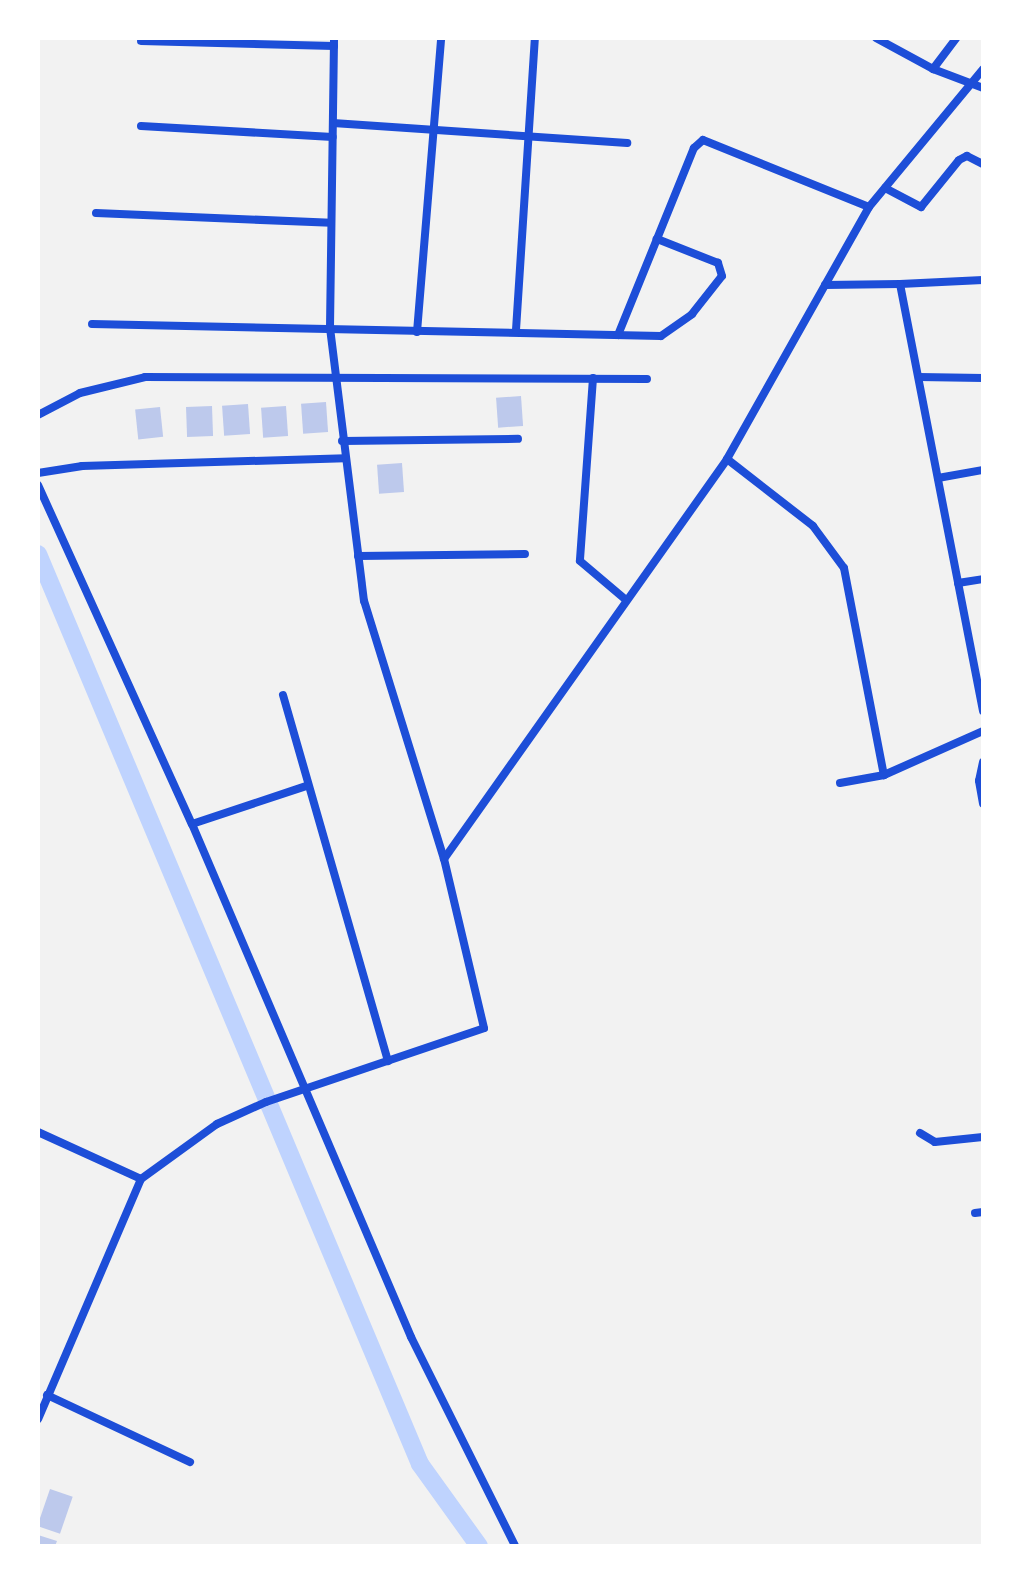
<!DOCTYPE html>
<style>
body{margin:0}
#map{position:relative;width:1021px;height:1584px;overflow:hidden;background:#f2f2f2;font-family:"DM Sans",sans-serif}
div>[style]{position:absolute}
.canal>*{height:18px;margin:-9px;padding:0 9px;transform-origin:9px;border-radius:9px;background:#bfd3fe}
.building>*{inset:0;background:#bdc9ec;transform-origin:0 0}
.minor>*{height:8px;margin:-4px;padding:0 4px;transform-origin:4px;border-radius:4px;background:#1d4ed8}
span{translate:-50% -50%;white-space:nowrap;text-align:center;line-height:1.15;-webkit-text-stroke:6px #fff;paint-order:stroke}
.frame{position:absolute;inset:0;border:40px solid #fff;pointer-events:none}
</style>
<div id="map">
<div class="canal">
<div style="left:38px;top:554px;width:987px;rotate:67.23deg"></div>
<div style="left:420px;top:1464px;width:101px;rotate:54.3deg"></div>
</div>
<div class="building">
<div style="left:521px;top:396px;width:30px;height:25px;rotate:86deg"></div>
<div style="left:326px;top:402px;width:30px;height:25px;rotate:86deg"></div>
<div style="left:248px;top:404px;width:30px;height:26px;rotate:86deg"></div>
<div style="left:212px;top:406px;width:30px;height:26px;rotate:88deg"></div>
<div style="left:286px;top:406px;width:30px;height:25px;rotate:86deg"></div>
<div style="left:160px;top:407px;width:30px;height:25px;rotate:84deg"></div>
<div style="left:402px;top:463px;width:29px;height:25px;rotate:86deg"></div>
<div style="left:50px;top:1489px;width:24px;height:39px;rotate:19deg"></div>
<div style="clip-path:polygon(38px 1535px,57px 1541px,55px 1546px,38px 1546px)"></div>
</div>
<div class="minor">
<div style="left:876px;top:38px;width:65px;rotate:28.5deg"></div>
<div style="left:933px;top:69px;width:53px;rotate:20.8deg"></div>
<div style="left:141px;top:41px;width:193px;rotate:1.5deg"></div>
<div style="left:933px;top:69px;width:39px;rotate:-53deg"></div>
<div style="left:333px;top:123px;width:295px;rotate:3.9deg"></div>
<div style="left:141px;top:126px;width:192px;rotate:3.3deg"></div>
<div style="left:885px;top:188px;width:41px;rotate:27.8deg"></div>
<div style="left:921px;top:207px;width:60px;rotate:-51deg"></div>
<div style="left:959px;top:160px;width:9px;rotate:-27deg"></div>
<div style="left:967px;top:156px;width:18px;rotate:27deg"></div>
<div style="left:96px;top:213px;width:235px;rotate:2.4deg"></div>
<div style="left:900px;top:284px;width:83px;rotate:-2.8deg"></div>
<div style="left:825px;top:285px;width:75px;rotate:-0.8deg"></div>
<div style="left:900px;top:284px;width:435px;rotate:79deg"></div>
<div style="left:92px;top:324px;width:569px;rotate:1.21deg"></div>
<div style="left:661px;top:336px;width:38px;rotate:-35deg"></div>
<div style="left:692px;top:314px;width:48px;rotate:-51.7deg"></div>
<div style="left:722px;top:276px;width:14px;rotate:-107deg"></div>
<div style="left:718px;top:263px;width:66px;rotate:-158.5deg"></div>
<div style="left:516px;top:330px;width:293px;rotate:-86.3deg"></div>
<div style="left:417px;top:332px;width:295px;rotate:-85.3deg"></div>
<div style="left:618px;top:335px;width:202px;rotate:-67.9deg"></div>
<div style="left:694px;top:148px;width:12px;rotate:-42deg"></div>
<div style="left:703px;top:140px;width:179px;rotate:22deg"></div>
<div style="left:919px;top:377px;width:64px;rotate:0.9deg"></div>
<div style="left:593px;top:378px;width:183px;rotate:94.1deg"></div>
<div style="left:580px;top:561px;width:60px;rotate:40.3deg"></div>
<div style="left:38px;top:415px;width:47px;rotate:-27.6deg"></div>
<div style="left:80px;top:393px;width:67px;rotate:-13.8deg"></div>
<div style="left:145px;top:377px;width:502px;rotate:0.23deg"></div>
<div style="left:342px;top:441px;width:176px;rotate:-0.7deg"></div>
<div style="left:727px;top:459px;width:109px;rotate:37.9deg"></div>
<div style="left:813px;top:526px;width:52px;rotate:53.6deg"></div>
<div style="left:844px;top:568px;width:211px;rotate:79.1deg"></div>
<div style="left:38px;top:473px;width:45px;rotate:-9deg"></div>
<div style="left:82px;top:466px;width:263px;rotate:-1.7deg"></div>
<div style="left:938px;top:478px;width:46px;rotate:-10.1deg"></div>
<div style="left:38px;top:485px;width:372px;rotate:65.6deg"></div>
<div style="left:192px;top:824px;width:558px;rotate:66.88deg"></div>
<div style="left:411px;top:1337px;width:233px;rotate:63.5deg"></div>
<div style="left:358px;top:556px;width:167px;rotate:-0.7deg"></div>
<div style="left:958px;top:583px;width:25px;rotate:-9deg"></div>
<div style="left:283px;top:695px;width:381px;rotate:74deg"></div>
<div style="left:983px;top:762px;width:19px;rotate:102deg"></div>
<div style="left:979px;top:781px;width:23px;rotate:80deg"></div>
<div style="left:840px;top:783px;width:45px;rotate:-10.3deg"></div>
<div style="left:884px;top:775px;width:108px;rotate:-24deg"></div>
<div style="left:192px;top:824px;width:120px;rotate:-18.4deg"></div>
<div style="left:444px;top:859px;width:490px;rotate:-54.7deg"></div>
<div style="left:727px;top:459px;width:289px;rotate:-60.6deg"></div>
<div style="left:869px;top:207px;width:179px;rotate:-50.4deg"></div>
<div style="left:38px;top:1132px;width:113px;rotate:24.5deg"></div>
<div style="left:141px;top:1179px;width:261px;rotate:113.2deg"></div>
<div style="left:920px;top:1133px;width:17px;rotate:31deg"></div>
<div style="left:935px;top:1142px;width:48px;rotate:-5.9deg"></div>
<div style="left:141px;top:1179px;width:94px;rotate:-35.9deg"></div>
<div style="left:217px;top:1124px;width:54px;rotate:-24.2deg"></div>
<div style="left:266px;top:1102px;width:230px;rotate:-18.7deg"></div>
<div style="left:484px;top:1028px;width:174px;rotate:-103.3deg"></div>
<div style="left:444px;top:859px;width:270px;rotate:-107.2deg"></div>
<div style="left:364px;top:601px;width:276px;rotate:-97.1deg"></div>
<div style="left:330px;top:327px;width:289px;rotate:-89.2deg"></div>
<div style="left:975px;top:1213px;width:8px;rotate:-7deg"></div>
<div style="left:47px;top:1395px;width:158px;rotate:25.1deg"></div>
</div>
<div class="frame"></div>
</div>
